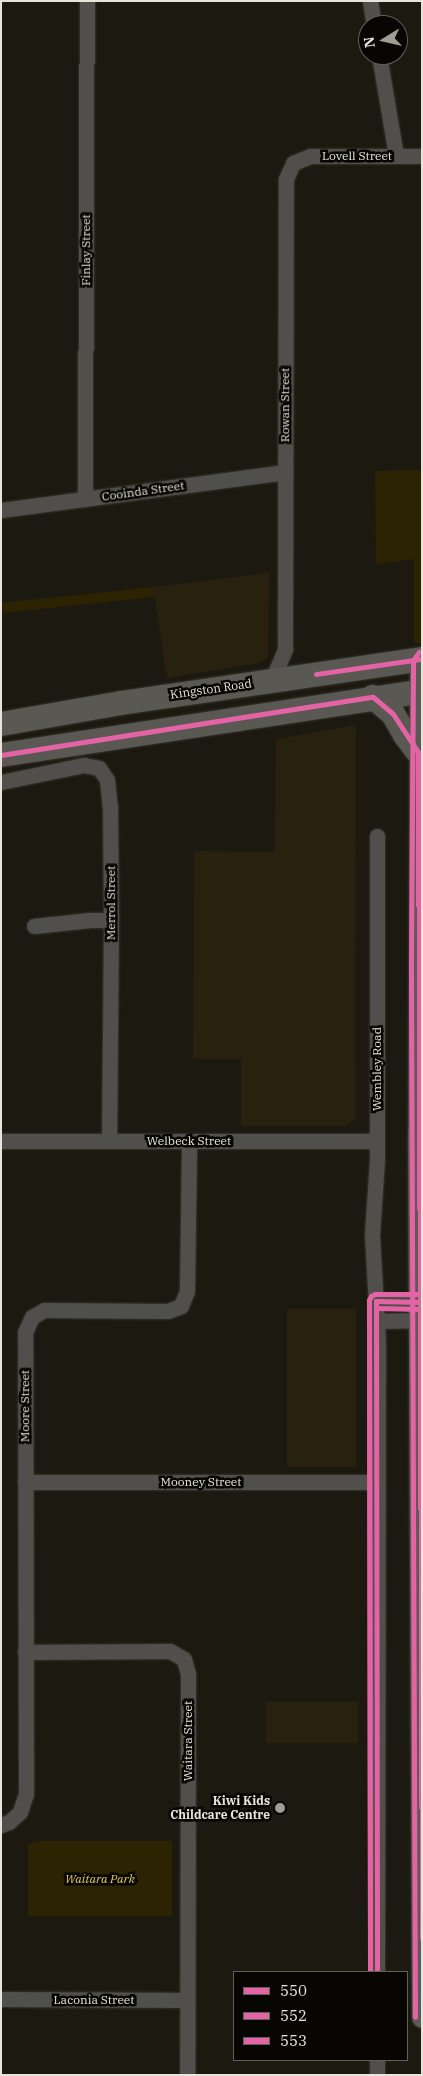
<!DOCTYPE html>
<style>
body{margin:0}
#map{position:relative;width:423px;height:2076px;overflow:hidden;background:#1c1910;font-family:"IBM Plex Serif",serif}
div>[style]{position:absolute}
.built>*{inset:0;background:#27210d;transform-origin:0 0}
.green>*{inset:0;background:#2c2302;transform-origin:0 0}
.roads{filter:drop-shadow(0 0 1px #38352d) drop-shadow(0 0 1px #38352d)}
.street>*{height:15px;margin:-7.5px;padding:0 7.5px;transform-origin:7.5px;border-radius:7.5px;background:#504f4b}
.secondary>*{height:21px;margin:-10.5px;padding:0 10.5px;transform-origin:10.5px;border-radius:10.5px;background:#5c5a56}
.primary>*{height:24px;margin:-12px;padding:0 12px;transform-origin:12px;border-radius:12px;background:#595853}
.bus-1>*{height:5px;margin:-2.5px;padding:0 2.5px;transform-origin:2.5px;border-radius:2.5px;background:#e463a4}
.bus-2>*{height:5px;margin:-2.5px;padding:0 2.5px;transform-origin:2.5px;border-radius:2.5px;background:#e463a4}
.bus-3>*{height:5px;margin:-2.5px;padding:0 2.5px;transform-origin:2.5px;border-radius:2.5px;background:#e463a4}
.bus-4>*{height:5px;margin:-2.5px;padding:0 2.5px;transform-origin:2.5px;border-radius:2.5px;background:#e463a4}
.bus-5>*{height:5px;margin:-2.5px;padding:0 2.5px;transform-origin:2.5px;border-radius:2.5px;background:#e463a4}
.dots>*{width:14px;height:14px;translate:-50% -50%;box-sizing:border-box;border:2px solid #080602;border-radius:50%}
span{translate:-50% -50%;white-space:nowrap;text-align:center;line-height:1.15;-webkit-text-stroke:5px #080602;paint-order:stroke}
.street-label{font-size:12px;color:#e7e4da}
.poi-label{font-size:12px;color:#e7e4da;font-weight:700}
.right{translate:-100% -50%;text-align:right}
.park-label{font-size:12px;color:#e7c761;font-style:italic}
.frame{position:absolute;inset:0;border:2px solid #e7e4da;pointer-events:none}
.legend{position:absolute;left:233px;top:1971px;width:175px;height:90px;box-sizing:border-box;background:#080602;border:1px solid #615f58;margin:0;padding:6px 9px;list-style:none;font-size:15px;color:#e7e4da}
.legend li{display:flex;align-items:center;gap:10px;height:25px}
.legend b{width:25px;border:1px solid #615f58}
.north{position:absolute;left:358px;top:15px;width:50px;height:50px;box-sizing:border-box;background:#080602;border:1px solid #615f58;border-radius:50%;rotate:261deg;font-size:14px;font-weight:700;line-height:20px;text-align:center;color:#e7e4da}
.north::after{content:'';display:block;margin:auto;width:18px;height:22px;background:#a09d93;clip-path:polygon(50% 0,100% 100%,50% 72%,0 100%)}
</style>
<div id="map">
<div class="built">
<div style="clip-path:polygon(269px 573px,268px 657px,260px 663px,167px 678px,153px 587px)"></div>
<div style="clip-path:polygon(356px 725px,355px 1120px,346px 1126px,241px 1126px,241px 1059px,193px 1059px,194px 851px,275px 852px,276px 739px)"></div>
<div style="left:287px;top:1309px;width:69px;height:158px"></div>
<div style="left:266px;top:1702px;width:92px;height:41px"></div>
</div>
<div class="green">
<div style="clip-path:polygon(422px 470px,422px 643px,414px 643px,414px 559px,376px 564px,375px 471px)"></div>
<div style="left:153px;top:587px;width:10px;height:153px;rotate:84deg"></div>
<div style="clip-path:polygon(39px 1841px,172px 1841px,172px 1916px,28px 1916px,28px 1844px)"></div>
</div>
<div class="roads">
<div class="street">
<div style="left:370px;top:1px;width:24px;rotate:81deg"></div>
<div style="left:379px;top:55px;width:102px;rotate:80.4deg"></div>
<div style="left:85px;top:499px;width:498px;rotate:-89.8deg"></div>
<div style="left:1px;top:510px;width:287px;rotate:-7.6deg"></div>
<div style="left:272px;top:680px;width:34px;rotate:-67deg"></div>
<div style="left:285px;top:649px;width:470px;rotate:-89.9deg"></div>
<div style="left:286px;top:179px;width:17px;rotate:-66deg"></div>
<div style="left:293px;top:163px;width:18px;rotate:-22deg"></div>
<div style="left:310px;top:156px;width:112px"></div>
<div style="left:1px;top:782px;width:85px;rotate:-11.6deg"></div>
<div style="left:84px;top:765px;width:15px;rotate:11deg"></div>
<div style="left:99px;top:768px;width:14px;rotate:56deg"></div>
<div style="left:107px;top:780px;width:27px;rotate:84deg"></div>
<div style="left:110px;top:807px;width:113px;rotate:89.5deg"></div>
<div style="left:111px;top:920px;width:221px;rotate:90.5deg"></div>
<div style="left:34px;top:926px;width:56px;rotate:-6.1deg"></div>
<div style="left:90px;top:920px;width:21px"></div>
<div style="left:1px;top:1141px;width:376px"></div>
<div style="left:376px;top:1301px;width:46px;rotate:1.2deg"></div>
<div style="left:377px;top:1321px;width:45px;rotate:-1.3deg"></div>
<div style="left:25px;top:1482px;width:352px"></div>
<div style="left:25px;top:1652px;width:145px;rotate:-0.4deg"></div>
<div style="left:170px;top:1651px;width:16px;rotate:30deg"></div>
<div style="left:184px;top:1659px;width:16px;rotate:75deg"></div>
<div style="left:188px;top:1674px;width:401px;rotate:90.1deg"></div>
<div style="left:1px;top:1825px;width:9px;rotate:-21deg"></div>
<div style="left:9px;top:1822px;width:15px;rotate:-42deg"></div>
<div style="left:20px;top:1812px;width:19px;rotate:-72deg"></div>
<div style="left:26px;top:1794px;width:462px;rotate:-90.1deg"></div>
<div style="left:25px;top:1332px;width:17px;rotate:-65deg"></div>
<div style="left:32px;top:1317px;width:14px;rotate:-30deg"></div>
<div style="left:44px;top:1310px;width:124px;rotate:0.5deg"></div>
<div style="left:168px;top:1311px;width:14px;rotate:-21deg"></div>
<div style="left:181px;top:1306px;width:16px;rotate:-68deg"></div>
<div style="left:187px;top:1291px;width:150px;rotate:-89.2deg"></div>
<div style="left:377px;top:1972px;width:630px;rotate:-89.91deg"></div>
<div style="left:378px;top:1342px;width:107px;rotate:-93.2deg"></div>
<div style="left:372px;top:1235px;width:76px;rotate:-86.2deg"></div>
<div style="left:377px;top:1159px;width:323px;rotate:-90deg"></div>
<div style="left:1px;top:1999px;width:185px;rotate:0.3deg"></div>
<div style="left:377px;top:2060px;width:15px;rotate:90deg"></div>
</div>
<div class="secondary">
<div style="left:420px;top:660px;width:472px;rotate:90.2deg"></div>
<div style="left:418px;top:1132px;width:885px;rotate:89.74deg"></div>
</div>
<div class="primary">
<div style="left:373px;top:697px;width:26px;rotate:40deg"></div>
<div style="left:393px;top:714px;width:24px;rotate:60deg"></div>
<div style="left:405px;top:735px;width:21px;rotate:53deg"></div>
<div style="left:1px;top:724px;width:122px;rotate:-9.9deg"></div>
<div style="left:121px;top:703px;width:304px;rotate:-8.3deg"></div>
<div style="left:1px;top:755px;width:426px;rotate:-8.6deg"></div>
</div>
</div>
<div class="bus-1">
<div style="left:316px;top:674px;width:107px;rotate:-8.1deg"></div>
<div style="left:1px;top:755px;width:376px;rotate:-8.9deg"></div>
<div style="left:373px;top:697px;width:26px;rotate:40deg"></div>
<div style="left:393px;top:714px;width:45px;rotate:56.7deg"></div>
<div style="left:418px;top:752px;width:1186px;rotate:89.81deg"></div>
</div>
<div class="bus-2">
<div style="left:376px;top:1301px;width:671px;rotate:89.91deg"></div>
<div style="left:376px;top:1301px;width:46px;rotate:1.2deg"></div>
</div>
<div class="bus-3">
<div style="left:369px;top:1301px;width:671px;rotate:89.91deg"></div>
<div style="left:376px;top:1308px;width:46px;rotate:1.2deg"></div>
</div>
<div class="bus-4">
<div style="left:415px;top:2017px;width:1059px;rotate:-90.22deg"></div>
<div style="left:411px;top:958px;width:298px;rotate:-89.6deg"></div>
<div style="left:413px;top:660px;width:10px;rotate:-53deg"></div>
</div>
<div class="bus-5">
<div style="left:370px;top:1972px;width:672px;rotate:-90.09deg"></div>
<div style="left:369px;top:1300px;width:4px;rotate:-63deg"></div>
<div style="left:371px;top:1296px;width:4px;rotate:-27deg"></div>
<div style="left:375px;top:1294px;width:47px"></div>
</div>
<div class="dots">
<div style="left:280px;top:1808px;background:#a09d93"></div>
</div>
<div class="street-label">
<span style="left:357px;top:156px">Lovell Street</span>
<span style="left:86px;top:250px;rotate:-90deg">Finlay Street</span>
<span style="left:285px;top:405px;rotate:-90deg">Rowan Street</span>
<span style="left:143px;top:491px;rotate:-8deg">Cooinda Street</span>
<span style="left:211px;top:689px;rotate:-8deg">Kingston Road</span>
<span style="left:111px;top:903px;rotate:-90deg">Merrol Street</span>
<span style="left:377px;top:1069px;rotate:-90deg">Wembley Road</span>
<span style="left:189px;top:1141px">Welbeck Street</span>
<span style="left:25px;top:1406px;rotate:-90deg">Moore Street</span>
<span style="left:201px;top:1482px">Mooney Street</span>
<span style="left:188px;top:1741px;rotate:-90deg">Waitara Street</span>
<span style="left:94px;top:2000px">Laconia Street</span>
</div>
<div class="poi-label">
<span class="right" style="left:270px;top:1808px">Kiwi Kids<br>Childcare Centre</span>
</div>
<div class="park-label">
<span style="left:100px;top:1879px">Waitara Park</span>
</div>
<div class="frame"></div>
<ul class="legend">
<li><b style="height:6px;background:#e463a4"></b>550</li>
<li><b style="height:6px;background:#e463a4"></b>552</li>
<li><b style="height:6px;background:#e463a4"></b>553</li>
</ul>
<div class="north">N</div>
</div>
